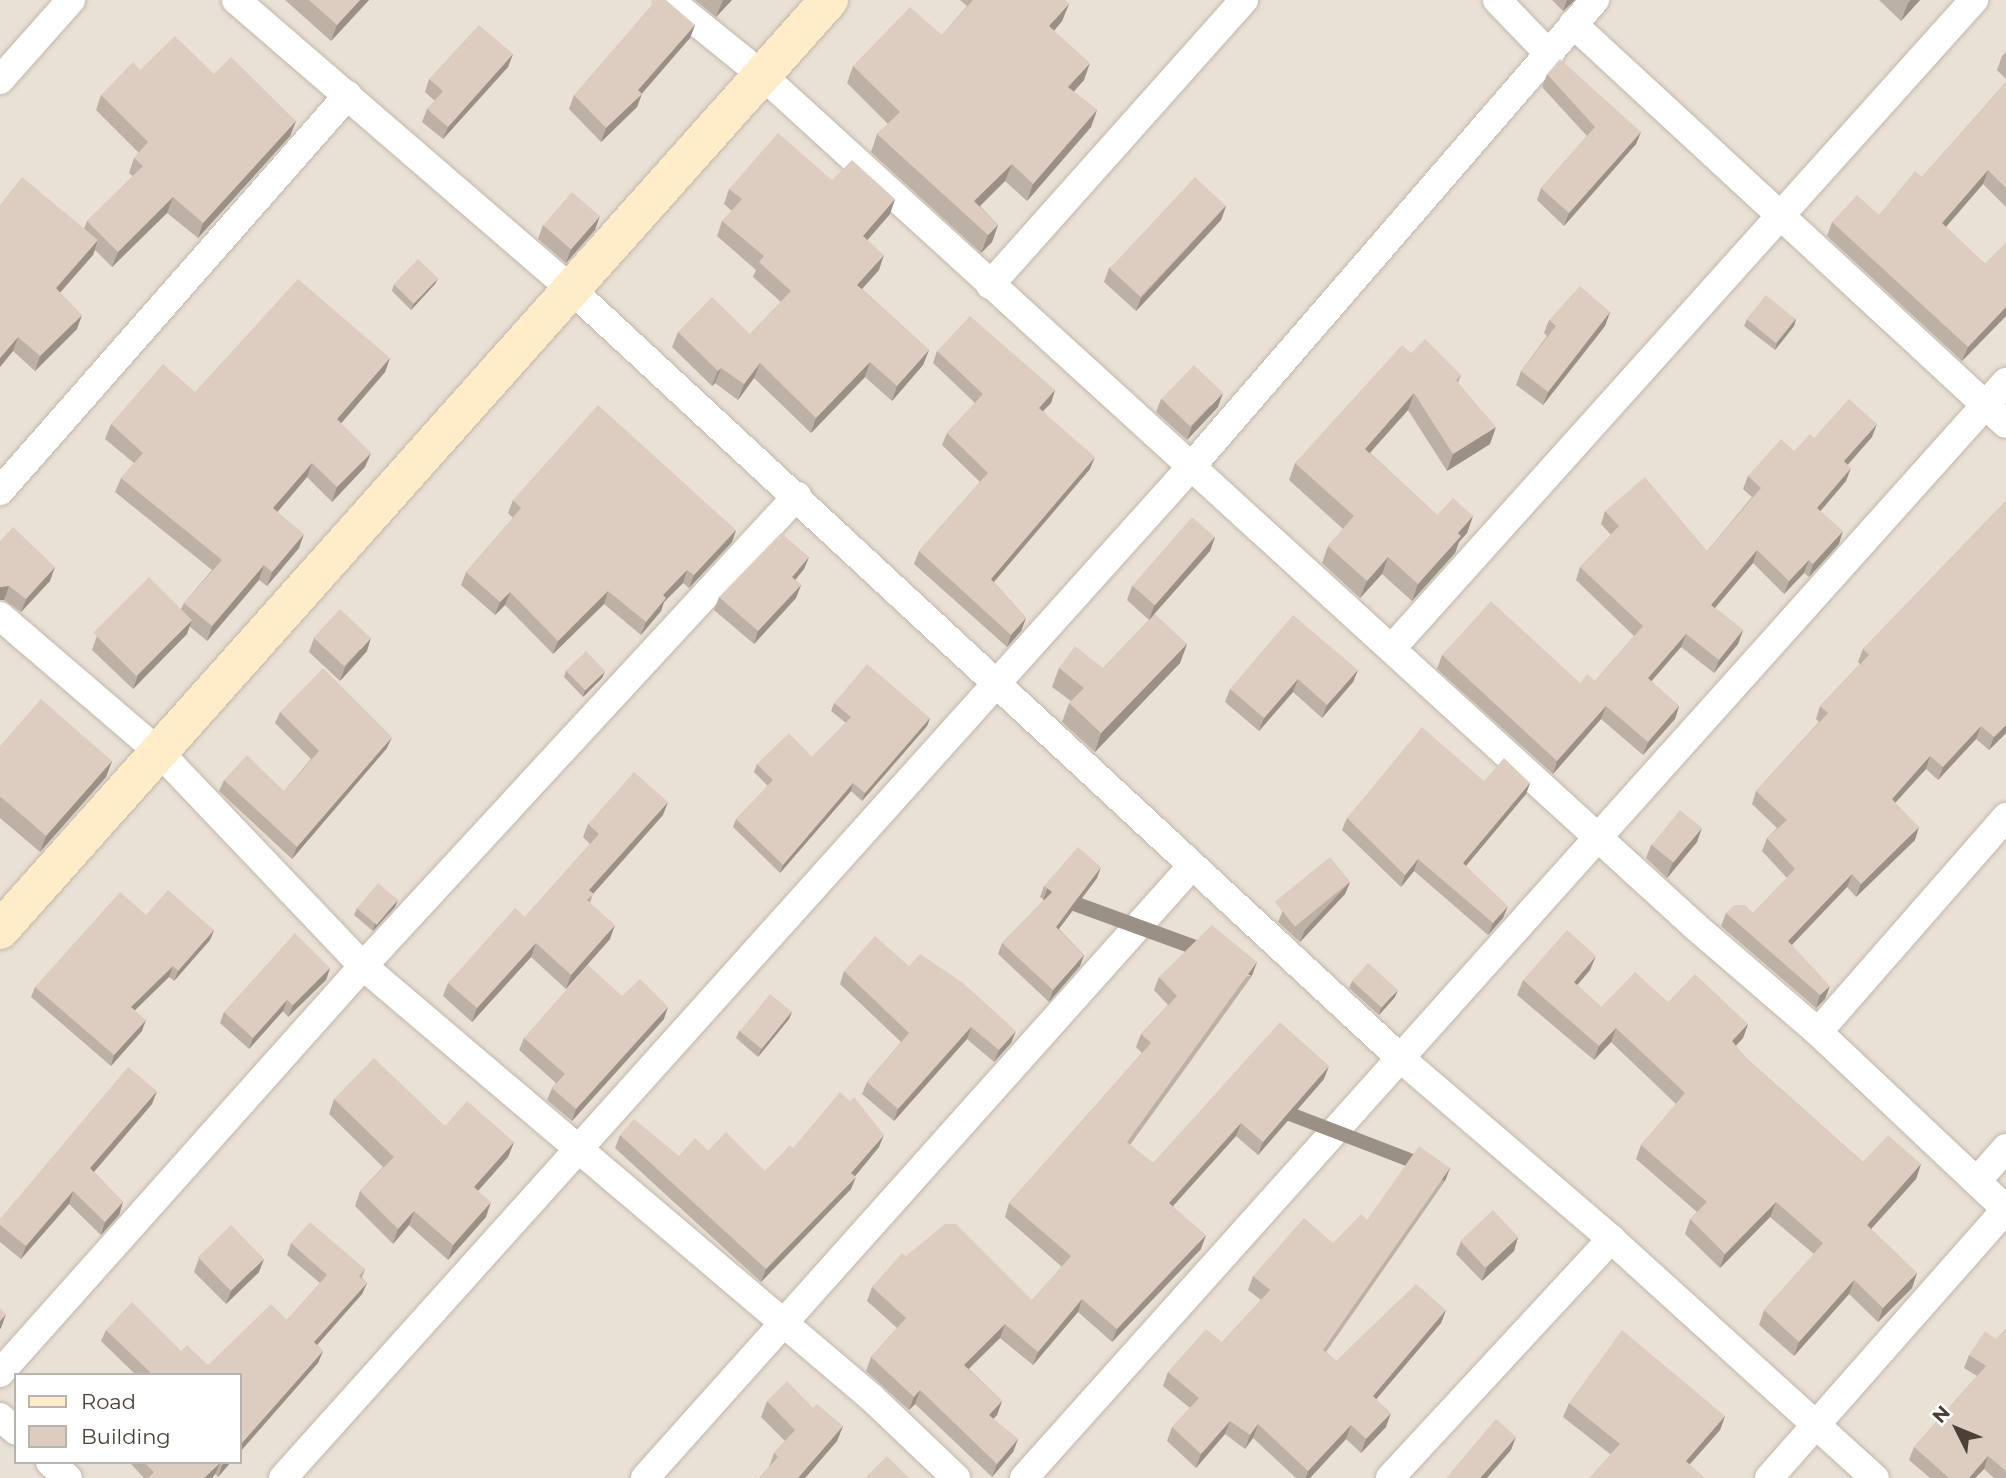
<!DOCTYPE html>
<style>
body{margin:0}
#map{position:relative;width:2006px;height:1478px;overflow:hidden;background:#f6f0e9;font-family:Montserrat,sans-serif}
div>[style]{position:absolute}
.residential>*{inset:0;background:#eae1d6}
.roads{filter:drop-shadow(0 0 2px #c3b7aa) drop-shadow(0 0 2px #c3b7aa)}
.street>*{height:28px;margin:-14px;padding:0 14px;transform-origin:14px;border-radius:14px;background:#fff}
.secondary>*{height:38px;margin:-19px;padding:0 19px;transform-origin:19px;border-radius:19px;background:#ffecc9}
.wall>*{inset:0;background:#bdb0a5}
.shaded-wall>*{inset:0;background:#9a9086;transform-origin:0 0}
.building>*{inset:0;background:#dccdc0;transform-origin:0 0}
span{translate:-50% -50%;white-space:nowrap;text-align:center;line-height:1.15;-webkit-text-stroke:5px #fff;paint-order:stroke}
.legend{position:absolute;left:14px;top:1373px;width:228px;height:91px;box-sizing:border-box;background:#fff;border:2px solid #b7b3af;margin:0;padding:9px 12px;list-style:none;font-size:21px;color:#4a4036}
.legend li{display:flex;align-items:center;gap:14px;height:35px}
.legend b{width:35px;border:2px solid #b7b3af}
.north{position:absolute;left:1922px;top:1394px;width:70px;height:70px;-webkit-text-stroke:5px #fff;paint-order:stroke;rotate:313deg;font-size:19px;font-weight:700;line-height:28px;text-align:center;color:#4a4036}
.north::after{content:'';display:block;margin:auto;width:24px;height:32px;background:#4a4036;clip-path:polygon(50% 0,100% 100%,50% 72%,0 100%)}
</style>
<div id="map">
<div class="residential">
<div style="clip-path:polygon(evenodd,0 0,2006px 0,2006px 1478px,0 1478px,0 0,16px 1375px,240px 1375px,240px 1462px,16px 1462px,16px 1375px)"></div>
</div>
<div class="roads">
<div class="street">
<div style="left:236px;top:0;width:445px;rotate:40.8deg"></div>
<div style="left:573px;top:291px;width:1127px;rotate:42.84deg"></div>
<div style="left:1399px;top:1057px;width:279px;rotate:40.6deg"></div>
<div style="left:1611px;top:1239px;width:356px;rotate:42.2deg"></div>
<div style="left:669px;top:0;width:119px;rotate:38.9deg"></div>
<div style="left:762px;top:75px;width:1264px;rotate:42.37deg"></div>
<div style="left:1696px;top:927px;width:161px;rotate:40.7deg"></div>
<div style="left:1818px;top:1032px;width:258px;rotate:43.3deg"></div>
<div style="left:1497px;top:0;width:76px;rotate:46.1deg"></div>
<div style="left:1573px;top:24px;width:589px;rotate:42.73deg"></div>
<div style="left:0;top:80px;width:107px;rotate:-48.4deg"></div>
<div style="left:990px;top:285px;width:382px;rotate:-48.3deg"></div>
<div style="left:0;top:491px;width:527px;rotate:-48.69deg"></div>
<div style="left:0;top:616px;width:212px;rotate:40.6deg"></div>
<div style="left:161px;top:754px;width:293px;rotate:46.4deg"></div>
<div style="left:363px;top:966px;width:668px;rotate:40.32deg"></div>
<div style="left:872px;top:1398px;width:116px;rotate:43.6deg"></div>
<div style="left:1393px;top:647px;width:870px;rotate:-48.08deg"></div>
<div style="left:1818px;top:1032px;width:286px;rotate:-48.8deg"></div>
<div style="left:1977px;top:1181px;width:44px;rotate:-48.7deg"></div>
<div style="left:0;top:1373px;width:545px;rotate:-48.27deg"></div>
<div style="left:363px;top:966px;width:640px;rotate:-47.28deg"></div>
<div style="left:0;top:1417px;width:21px;rotate:41deg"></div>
<div style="left:50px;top:1462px;width:24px;rotate:42deg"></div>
<div style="left:283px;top:1478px;width:1357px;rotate:-48.08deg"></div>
<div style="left:1190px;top:468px;width:619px;rotate:-49.13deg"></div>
<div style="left:645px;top:1478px;width:819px;rotate:-48.22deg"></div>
<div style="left:1024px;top:1478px;width:1472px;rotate:-48.14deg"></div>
<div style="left:1390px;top:1478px;width:326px;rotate:-47.2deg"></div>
<div style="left:1769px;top:1478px;width:359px;rotate:-48.6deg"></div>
</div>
<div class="secondary">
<div style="left:0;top:930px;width:1246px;rotate:-48.29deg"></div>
</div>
</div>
<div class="wall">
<div style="clip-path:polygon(285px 0,369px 0,331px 41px)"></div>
<div style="clip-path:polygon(695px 0,732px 0,716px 17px)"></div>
<div style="clip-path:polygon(960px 0,1065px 0,1069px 4px,1062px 21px,1054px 31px,1084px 80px,1073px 91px,1097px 110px,1091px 127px,1027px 201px,1005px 181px,980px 206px,998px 225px,992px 242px,981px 253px,871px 152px,877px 134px,888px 124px,847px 83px,853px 66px,942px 35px,967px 6px)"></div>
<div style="clip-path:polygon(1552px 0,1575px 0,1563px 11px)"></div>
<div style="clip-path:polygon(1879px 0,1920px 0,1901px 21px)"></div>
<div style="clip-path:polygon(695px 25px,690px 38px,641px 93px,637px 107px,601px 142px,569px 109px,574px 95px)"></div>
<div style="clip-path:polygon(2006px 52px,2006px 79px,1997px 70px,2002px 56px)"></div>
<div style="clip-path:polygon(513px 54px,508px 67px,443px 139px,422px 122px,427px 109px,435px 101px,425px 92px,429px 79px)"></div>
<div style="clip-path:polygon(140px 70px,214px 74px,296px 121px,290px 136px,198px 238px,167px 213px,112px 267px,95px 250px,93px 255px,60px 292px,77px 329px,35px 371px,13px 351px,0 367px,0 205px,84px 229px,87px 221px,133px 176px,129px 173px,134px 158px,139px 153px,96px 110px,101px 95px)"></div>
<div style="clip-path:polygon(1547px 74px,1641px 132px,1636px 144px,1564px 226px,1537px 200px,1541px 188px,1587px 136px,1542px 87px)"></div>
<div style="clip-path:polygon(2006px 82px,2006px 207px,1983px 184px,1946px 227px,1985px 264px,2006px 243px,2006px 316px,1962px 361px,1827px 236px,1832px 222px,1879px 215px,1922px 177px)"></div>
<div style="clip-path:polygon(832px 180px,895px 199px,890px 214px,867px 240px,879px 270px,862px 289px,929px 350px,923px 365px,892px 401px,865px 377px,811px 433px,754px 378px,738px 400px,715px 383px,712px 386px,672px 347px,678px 332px,750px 334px,781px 302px,753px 277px,756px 270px,717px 236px,722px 221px,732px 211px,724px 204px,729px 189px)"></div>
<div style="clip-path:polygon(1226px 206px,1221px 220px,1136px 311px,1104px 282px,1109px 268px)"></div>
<div style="clip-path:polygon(543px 225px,595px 230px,566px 263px,538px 239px)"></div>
<div style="clip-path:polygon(438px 278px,435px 284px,411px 310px,392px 291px,394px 284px)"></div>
<div style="clip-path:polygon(1610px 312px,1605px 326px,1543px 405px,1516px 385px,1521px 371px,1547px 336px,1544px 333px,1549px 320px)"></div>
<div style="clip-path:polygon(1747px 319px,1796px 319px,1794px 326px,1775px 350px,1744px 326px)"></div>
<div style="clip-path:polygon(937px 351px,1055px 390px,1051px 403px,1043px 411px,1090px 469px,994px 582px,1026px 618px,1021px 631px,1007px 647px,914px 564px,919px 551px,980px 482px,942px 445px,947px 433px,975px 403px,933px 363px)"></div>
<div style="clip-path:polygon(1411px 353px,1461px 375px,1458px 383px,1490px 444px,1447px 471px,1408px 410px,1370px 453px,1437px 515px,1473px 516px,1467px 533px,1459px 542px,1455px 553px,1412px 601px,1382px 574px,1360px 598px,1322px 563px,1328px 546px,1343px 529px,1289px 480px,1295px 463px)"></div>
<div style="clip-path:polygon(390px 358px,385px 372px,341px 423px,365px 467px,332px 502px,307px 477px,277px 512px,299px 548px,267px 586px,259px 580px,207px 641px,189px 626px,187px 634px,133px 689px,92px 650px,97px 636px,181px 609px,184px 603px,212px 570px,115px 492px,121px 478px,134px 463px,105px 439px,111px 424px,195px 392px)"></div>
<div style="clip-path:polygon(1161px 399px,1218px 407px,1187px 440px,1156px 412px)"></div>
<div style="clip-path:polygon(1872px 437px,1848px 465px,1846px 481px,1820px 511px,1839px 544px,1809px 577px,1804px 573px,1784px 594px,1753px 563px,1715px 608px,1743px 630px,1738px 644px,1714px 673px,1681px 647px,1651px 681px,1679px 706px,1675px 719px,1643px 755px,1601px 719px,1553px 774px,1437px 669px,1442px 655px,1580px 683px,1595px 681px,1634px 636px,1576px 580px,1580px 567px,1611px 535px,1601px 524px,1605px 511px,1707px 551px,1752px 497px,1743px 489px,1748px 476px,1794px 451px,1814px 438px)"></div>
<div style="clip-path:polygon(513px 500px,736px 530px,732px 542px,689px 588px,683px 583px,664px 602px,661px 611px,641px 635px,604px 604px,553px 654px,505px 605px,495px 615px,461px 585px,466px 572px,513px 518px,508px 513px)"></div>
<div style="clip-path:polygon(2006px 501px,2006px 733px,1989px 750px,1976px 739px,1938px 780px,1926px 769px,1895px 802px,1915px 840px,1856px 897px,1847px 887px,1792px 945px,1825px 999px,1816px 1008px,1721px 926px,1726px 913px,1753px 913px,1787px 878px,1762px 851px,1767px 838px,1777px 828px,1752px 804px,1756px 791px,1819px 722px,1816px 719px,1820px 706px,1860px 664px,1858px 662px,1863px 649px)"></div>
<div style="clip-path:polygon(1215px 537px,1210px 551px,1153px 615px,1187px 644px,1180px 663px,1095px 752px,1062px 722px,1069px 703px,1071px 701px,1052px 687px,1059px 668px,1103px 668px,1149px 620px,1127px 600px,1132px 586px)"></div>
<div style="clip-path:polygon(0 541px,50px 581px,21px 612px,4px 600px)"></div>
<div style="clip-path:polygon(809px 557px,804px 569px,795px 580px,801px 585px,796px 598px,754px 644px,714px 610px,719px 597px)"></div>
<div style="clip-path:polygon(314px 638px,367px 651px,340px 681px,309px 652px)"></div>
<div style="clip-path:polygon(566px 670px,605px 671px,602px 678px,583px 697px,564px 677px)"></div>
<div style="clip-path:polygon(1358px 670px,1353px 682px,1322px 718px,1293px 692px,1259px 731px,1225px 702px,1230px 689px)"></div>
<div style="clip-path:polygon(834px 703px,930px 718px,927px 726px,862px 801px,851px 791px,780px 873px,733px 827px,736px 819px,768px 786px,754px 772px,757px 764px,812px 757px,846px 723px,831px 711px)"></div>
<div style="clip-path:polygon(280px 712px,387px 748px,292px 859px,219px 791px,224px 780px,284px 791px,311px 759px,275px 723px)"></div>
<div style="clip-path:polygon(0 746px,112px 761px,106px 777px,40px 852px,0 818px)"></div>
<div style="clip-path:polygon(1484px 781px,1530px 783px,1526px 794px,1466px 866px,1503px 918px,1488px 935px,1414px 871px,1401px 887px,1342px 830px,1347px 818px)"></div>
<div style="clip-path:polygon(663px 815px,593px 894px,590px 903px,610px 939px,566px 989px,531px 957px,472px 1022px,443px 996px,448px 983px,525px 917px,590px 844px,583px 837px,588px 824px)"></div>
<div style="clip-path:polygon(1697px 842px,1667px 878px,1646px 858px,1651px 845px)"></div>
<div style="clip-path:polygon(1097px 878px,1059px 929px,1084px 955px,1080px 966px,1049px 1002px,998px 954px,1002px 943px,1044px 900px,1040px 897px,1044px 886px)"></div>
<div style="clip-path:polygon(1350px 882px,1345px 894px,1300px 942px,1278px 922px,1283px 910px)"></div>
<div style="clip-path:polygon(395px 907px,373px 931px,354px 915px,357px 908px)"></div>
<div style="clip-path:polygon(146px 915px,214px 930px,210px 940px,174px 981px,169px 977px,135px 1010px,142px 1031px,111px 1066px,31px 997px,35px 987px)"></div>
<div style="clip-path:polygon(909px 966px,1011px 1043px,994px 1062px,967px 1039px,894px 1121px,862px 1094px,867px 1082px,901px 1042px,840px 984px,844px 971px)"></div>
<div style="clip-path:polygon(330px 968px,326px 980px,288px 1017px,283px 1011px,249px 1049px,220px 1023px,224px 1012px)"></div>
<div style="clip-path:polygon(1590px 970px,1577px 985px,1601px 1007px,1668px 1002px,1748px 1024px,1743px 1038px,1736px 1046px,1745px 1057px,1863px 1162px,1921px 1164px,1916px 1179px,1871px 1229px,1917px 1273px,1912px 1288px,1878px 1322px,1849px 1294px,1794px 1356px,1759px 1325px,1764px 1310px,1814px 1254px,1770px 1217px,1720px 1268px,1685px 1234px,1690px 1219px,1697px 1212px,1636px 1159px,1641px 1145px,1676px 1104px,1611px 1042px,1594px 1060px,1517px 995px,1523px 980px)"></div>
<div style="clip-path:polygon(1252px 976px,1130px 1145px,1153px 1163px,1324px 1079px,1258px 1155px,1236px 1136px,1173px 1206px,1201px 1249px,1112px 1342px,1078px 1312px,1033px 1365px,1000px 1338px,969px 1369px,1002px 1401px,997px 1415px,993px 1419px,1018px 1439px,1013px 1452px,992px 1477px,915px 1404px,909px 1410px,866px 1371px,871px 1357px,897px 1328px,867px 1301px,872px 1287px,906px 1256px,1032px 1300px,1062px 1267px,1005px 1217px,1009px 1203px,1142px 1053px,1136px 1047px,1141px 1034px,1168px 1005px,1154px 990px,1159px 977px)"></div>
<div style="clip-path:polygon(1352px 981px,1395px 997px,1379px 1015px,1349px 988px)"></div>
<div style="clip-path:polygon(622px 996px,664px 1019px,572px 1121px,547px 1100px,552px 1088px,556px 1083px,519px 1050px,524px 1038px)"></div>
<div style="clip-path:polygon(792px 1012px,789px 1019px,758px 1057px,736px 1038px,739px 1031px)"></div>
<div style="clip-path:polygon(334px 1099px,514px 1142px,508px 1157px,478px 1191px,486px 1217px,448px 1260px,409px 1225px,393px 1244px,355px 1206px,360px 1191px,383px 1167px,329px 1114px)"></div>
<div style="clip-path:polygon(152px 1104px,94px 1172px,123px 1202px,119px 1215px,101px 1235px,69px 1204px,21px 1259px,0 1242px,0 1219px)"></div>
<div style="clip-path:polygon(620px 1135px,679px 1156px,708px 1151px,765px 1171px,793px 1148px,879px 1147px,855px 1176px,851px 1189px,761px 1282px,615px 1148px)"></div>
<div style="clip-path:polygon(1450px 1168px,1445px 1181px,1326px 1352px,1336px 1361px,1446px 1310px,1441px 1323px,1376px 1399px,1386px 1427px,1361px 1453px,1346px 1439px,1310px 1478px,1296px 1478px,1253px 1438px,1245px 1449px,1225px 1434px,1196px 1468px,1167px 1441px,1172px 1427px,1190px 1408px,1163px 1386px,1168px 1372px,1222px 1342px,1261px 1300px,1248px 1290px,1253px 1276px,1333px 1243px,1367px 1220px)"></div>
<div style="clip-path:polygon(1518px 1237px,1514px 1251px,1482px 1281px,1456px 1254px,1461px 1241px)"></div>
<div style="clip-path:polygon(291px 1243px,365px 1269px,362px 1278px,367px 1283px,362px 1294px,317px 1345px,323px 1351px,318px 1363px,240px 1375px,136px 1375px,101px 1341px,106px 1330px,181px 1351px,208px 1365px,287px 1320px,320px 1283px,287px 1255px)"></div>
<div style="clip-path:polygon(199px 1258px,259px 1272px,226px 1304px,194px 1272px)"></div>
<div style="clip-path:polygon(2006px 1329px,2006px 1478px,1994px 1478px,1984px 1469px,1975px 1478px,1930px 1478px,1909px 1460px,1914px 1447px,1977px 1376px,1964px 1368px,1969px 1355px,1996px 1339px)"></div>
<div style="clip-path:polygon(767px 1401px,813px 1408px,843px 1426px,837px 1441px,805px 1478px,759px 1478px,769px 1467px,774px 1453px,785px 1441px,761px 1417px)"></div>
<div style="clip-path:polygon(1569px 1403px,1725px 1416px,1720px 1430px,1690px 1464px,1610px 1454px,1563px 1417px)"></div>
<div style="clip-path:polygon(132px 1462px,231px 1462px,218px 1477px,215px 1474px,212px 1478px,144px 1478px,131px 1464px)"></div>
</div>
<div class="shaded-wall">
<div style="clip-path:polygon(360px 0,369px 0,331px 41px,337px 25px)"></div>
<div style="clip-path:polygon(723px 0,732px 0,716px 17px)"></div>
<div style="clip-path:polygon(1567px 0,1575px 0,1563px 11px)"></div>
<div style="clip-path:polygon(1911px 0,1920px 0,1901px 21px,1908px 3px)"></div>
<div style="clip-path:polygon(1069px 4px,1062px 21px,1043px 44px,1049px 26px)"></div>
<div style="clip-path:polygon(695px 25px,690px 38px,639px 97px,642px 94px,637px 107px,601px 142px,606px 128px,638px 90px)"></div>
<div style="clip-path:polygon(513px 54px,508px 67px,443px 139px,448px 127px)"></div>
<div style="clip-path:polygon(1090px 63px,1084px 80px,1062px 105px,1068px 87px)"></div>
<div style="clip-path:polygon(1097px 110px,1091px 127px,1027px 201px,1033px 184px)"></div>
<div style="clip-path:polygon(296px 121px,290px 136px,198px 238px,203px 223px)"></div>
<div style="clip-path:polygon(1641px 132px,1636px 144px,1564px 226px,1569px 213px)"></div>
<div style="clip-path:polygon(1012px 164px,1005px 181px,968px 218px,974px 201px)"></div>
<div style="clip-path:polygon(1988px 170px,1983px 184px,1937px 237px,1942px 223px)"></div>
<div style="clip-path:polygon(173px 197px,167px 213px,112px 267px,118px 252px)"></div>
<div style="clip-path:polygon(895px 199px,890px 214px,858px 251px,863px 236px)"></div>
<div style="clip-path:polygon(1226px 206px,1221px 220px,1136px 311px,1141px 298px)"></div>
<div style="clip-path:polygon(600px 216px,595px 230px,566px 263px,571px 249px)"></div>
<div style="clip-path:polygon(998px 225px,992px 242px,981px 253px,988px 235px)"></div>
<div style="clip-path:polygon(98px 240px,93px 255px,51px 303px,56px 288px)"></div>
<div style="clip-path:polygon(884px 255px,879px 270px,852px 300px,857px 285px)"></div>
<div style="clip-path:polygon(438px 278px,435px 284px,411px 310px,414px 303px)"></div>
<div style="clip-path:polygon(2006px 307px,2006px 316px,1962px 361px,1968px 347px)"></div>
<div style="clip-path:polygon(1610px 312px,1605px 326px,1543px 405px,1548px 392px)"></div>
<div style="clip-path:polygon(82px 315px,77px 329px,35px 371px,40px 356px)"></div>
<div style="clip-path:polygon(1796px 319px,1794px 326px,1775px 350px,1777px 343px)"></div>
<div style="clip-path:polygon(18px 337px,13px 351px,0 367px,0 358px)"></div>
<div style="clip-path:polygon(929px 350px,923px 365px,892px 401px,897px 386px)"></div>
<div style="clip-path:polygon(390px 358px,385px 372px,332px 434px,337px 419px)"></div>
<div style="clip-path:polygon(870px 362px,865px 377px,811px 433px,816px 418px)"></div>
<div style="clip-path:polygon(760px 363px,754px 378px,738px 400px,744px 384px)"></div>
<div style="clip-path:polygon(721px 368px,715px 383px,712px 386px,718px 371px)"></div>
<div style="clip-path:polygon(1055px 390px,1051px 403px,1034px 420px,1039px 408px)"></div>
<div style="clip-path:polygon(1223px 393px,1218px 407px,1187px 440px,1192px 426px)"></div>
<div style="clip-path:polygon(1414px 393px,1408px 410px,1358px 466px,1365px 449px)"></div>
<div style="clip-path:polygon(1877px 424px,1872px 437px,1839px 474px,1844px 461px)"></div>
<div style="clip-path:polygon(1496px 427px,1490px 444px,1447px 471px,1453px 454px)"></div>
<div style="clip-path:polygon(371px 453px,365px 467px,332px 502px,337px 487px)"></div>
<div style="clip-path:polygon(1095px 457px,1090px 469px,986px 591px,991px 579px)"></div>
<div style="clip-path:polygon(312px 463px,307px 477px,268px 523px,273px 508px)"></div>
<div style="clip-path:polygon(1851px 468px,1846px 481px,1812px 521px,1817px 508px)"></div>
<div style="clip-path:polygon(1473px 516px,1467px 533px,1459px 542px,1455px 553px,1412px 601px,1418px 584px,1458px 533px)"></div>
<div style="clip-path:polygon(736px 530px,732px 542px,689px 588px,694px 575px)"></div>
<div style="clip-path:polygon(1843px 531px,1839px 544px,1809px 577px,1813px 564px)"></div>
<div style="clip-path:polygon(304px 534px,299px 548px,267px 586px,272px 572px)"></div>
<div style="clip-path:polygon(1215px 537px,1210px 551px,1149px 620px,1154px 606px)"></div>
<div style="clip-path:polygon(1757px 550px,1753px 563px,1706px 618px,1711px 605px)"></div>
<div style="clip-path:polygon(809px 557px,804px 569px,787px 590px,792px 577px)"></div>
<div style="clip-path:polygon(1388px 557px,1382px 574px,1360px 598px,1367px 581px)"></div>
<div style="clip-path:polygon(1809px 560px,1804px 573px,1784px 594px,1789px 581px)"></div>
<div style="clip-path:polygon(264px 565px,259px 580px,207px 641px,212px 626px)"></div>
<div style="clip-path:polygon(55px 567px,50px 581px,21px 612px,26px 599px)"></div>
<div style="clip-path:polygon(687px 570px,683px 583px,664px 602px,661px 611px,641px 635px,646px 622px,663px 595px)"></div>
<div style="clip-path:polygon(801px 585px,796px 598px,754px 644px,758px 631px)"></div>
<div style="clip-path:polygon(9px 586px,4px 600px,0 600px,0 587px)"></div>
<div style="clip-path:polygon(608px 591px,604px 604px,553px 654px,558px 641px)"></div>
<div style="clip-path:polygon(510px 592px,505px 605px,495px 615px,500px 602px)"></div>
<div style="clip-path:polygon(1026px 618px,1021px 631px,1007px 647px,1011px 635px)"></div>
<div style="clip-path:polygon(192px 620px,187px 634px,133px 689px,138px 675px)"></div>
<div style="clip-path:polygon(1743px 630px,1738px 644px,1714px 673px,1719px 660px)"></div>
<div style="clip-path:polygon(1686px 634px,1681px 647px,1643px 691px,1648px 678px)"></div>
<div style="clip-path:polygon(371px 638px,367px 651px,340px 681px,345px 667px)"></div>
<div style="clip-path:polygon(1187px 644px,1180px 663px,1095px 752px,1101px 733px)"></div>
<div style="clip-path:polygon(1358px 670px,1353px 682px,1322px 718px,1327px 705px)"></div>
<div style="clip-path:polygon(605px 671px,602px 678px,583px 697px,585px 690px)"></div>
<div style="clip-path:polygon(1298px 679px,1293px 692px,1259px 731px,1264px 718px)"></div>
<div style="clip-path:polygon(1606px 706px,1601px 719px,1553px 774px,1557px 761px)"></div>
<div style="clip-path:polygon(1679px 706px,1675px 719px,1643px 755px,1648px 742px)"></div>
<div style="clip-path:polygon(930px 718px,927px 726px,862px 801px,865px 793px)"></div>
<div style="clip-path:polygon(2006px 725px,2006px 733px,1989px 750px,1994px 737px)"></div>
<div style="clip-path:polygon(1981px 726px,1976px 739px,1938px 780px,1943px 767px)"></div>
<div style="clip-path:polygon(392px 737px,387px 748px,292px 859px,297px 847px)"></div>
<div style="clip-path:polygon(1930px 756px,1926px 769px,1887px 812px,1892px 799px)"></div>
<div style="clip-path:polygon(112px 761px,106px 777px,40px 852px,46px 836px)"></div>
<div style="clip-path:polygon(853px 783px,851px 791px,780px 873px,783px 865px)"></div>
<div style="clip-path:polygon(1530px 783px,1526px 794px,1459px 874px,1463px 863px)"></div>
<div style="clip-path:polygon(668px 802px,663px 815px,584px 904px,589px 890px)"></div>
<div style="clip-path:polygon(1919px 827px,1915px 840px,1856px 897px,1861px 884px)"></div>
<div style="clip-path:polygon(1702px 828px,1697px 842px,1667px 878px,1672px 864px)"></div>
<div style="clip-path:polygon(1418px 859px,1414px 871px,1401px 887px,1405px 875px)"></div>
<div style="clip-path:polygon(1101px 867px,1097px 878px,1052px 938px,1056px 927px)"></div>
<div style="clip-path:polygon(1852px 874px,1847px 887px,1783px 954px,1788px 941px)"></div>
<div style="clip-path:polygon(1350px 882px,1345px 894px,1300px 942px,1305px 930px)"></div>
<div style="clip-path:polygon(398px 900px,395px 907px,373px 931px,375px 924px)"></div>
<div style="clip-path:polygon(1508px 906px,1503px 918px,1488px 935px,1493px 923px)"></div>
<div style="clip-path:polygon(615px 925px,610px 939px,566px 989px,571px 975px)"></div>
<div style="clip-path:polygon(214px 930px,210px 940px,174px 981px,178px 971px)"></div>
<div style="clip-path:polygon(536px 943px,531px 957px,472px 1022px,477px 1008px)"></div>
<div style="clip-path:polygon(1084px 955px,1080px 966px,1049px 1002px,1053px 990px)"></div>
<div style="clip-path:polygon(1596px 956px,1590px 970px,1568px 996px,1574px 982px)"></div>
<div style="left:1257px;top:962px;width:15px;height:222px;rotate:110deg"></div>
<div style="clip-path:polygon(173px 966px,169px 977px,127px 1018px,131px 1007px)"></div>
<div style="clip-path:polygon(330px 968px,326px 980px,288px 1017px,293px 1005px)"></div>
<div style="clip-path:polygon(1830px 986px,1825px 999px,1816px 1008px,1820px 995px)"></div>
<div style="clip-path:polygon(1398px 990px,1395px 997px,1379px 1015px,1381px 1008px)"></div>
<div style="clip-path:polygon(287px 1000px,283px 1011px,249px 1049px,253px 1038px)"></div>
<div style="clip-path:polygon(668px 1007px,664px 1019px,572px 1121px,576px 1109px)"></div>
<div style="clip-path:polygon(792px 1012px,789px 1019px,758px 1057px,761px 1050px)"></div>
<div style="clip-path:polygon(146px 1020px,142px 1031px,111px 1066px,114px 1055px)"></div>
<div style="clip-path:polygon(1748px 1024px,1743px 1038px,1727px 1055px,1732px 1041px)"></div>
<div style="clip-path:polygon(971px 1027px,967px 1039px,894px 1121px,898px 1109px)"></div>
<div style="clip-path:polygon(1616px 1028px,1611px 1042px,1594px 1060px,1599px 1046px)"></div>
<div style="clip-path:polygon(1016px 1031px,1011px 1043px,994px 1062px,999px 1050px)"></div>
<div style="clip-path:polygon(1329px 1066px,1324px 1079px,1258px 1155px,1263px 1142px)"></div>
<div style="clip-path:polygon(157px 1091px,152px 1104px,86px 1181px,90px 1168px)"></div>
<div style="clip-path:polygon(1241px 1123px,1236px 1136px,1164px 1216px,1169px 1203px)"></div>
<div style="clip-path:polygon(884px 1135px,879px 1147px,847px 1186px,851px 1173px)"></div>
<div style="clip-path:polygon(514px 1142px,508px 1157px,468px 1202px,474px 1187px)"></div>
<div style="clip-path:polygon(1921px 1164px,1916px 1179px,1862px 1239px,1867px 1225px)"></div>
<div style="left:1450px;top:1168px;width:14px;height:222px;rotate:111deg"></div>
<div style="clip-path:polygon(856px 1177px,851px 1189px,761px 1282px,766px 1269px)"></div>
<div style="clip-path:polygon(73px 1191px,69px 1204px,21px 1259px,26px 1246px)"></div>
<div style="clip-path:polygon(123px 1202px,119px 1215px,101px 1235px,105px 1222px)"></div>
<div style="clip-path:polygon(491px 1202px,486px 1217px,448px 1260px,453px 1245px)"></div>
<div style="clip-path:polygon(1776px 1202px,1770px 1217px,1720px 1268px,1725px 1254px)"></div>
<div style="clip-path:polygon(414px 1211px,409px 1225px,393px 1244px,398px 1229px)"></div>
<div style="clip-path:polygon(1206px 1235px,1201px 1249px,1112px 1342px,1117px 1329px)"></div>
<div style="clip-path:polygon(1518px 1237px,1514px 1251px,1482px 1281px,1487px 1267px)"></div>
<div style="clip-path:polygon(264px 1259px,259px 1272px,226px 1304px,231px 1291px)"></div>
<div style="clip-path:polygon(1917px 1273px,1912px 1288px,1878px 1322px,1883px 1308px)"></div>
<div style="clip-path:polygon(1854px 1280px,1849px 1294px,1794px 1356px,1799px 1342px)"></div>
<div style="clip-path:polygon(367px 1283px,362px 1294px,310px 1353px,314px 1342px)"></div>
<div style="clip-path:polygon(1082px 1299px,1078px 1312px,1033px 1365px,1038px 1352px)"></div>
<div style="clip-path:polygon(1446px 1310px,1441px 1323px,1368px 1409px,1373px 1396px)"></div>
<div style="clip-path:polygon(6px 1314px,1px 1328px,0 1329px,0 1321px)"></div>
<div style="clip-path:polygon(1005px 1324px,1000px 1338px,959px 1378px,964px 1365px)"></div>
<div style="clip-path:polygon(323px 1351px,318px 1363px,240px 1452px,240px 1445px)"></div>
<div style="clip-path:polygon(920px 1390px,915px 1404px,909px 1410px,914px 1397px)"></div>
<div style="clip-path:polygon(1002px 1401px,997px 1415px,984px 1429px,989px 1415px)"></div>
<div style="clip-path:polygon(1391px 1413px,1386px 1427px,1361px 1453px,1366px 1439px)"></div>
<div style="clip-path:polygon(1725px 1416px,1720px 1430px,1681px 1474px,1686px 1461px)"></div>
<div style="clip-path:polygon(1230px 1421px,1225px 1434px,1196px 1468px,1201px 1454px)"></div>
<div style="clip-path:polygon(1258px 1424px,1253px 1438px,1245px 1449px,1250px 1435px)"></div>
<div style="clip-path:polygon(1351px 1425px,1346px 1439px,1310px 1478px,1306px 1478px,1308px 1471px)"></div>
<div style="clip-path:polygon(843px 1426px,837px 1441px,805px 1478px,798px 1478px)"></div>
<div style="clip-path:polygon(1516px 1437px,1511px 1450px,1487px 1478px,1480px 1478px)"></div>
<div style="clip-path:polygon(1018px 1439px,1013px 1452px,992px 1477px,997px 1464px)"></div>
<div style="clip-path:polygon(1988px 1456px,1984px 1469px,1975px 1478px,1969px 1478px)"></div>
<div style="clip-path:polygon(225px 1462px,231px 1462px,218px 1477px,222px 1465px)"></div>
<div style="clip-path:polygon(220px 1463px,215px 1474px,212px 1478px,204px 1478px)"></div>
</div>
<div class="building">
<div style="clip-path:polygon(309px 0,360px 0,337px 25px)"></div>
<div style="clip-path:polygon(656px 0,666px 0,695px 25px,638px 90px,642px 94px,606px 128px,574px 95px)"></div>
<div style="clip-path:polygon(973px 0,1065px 0,1069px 4px,1049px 26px,1090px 63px,1068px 87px,1097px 110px,1033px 184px,1012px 164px,974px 201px,998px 225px,988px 235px,877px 134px,900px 112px,853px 66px,910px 7px,942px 35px)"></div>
<div style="clip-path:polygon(479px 25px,513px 54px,448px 127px,427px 109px,443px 91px,429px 79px)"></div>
<div style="clip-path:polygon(175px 36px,214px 74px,231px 57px,296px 121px,203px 223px,173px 197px,118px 252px,87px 221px,143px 166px,134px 158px,148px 142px,101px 95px,133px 62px,140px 70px)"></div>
<div style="clip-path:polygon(1560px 59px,1641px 132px,1569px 213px,1541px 188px,1595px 127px,1547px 74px)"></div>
<div style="clip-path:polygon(2006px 82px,2006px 188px,1988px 170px,1942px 223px,1985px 264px,2006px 243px,2006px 307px,1968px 347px,1832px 222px,1857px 195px,1879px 215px,1915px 171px,1922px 177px)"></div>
<div style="clip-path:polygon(778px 133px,832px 180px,852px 160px,895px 199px,863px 236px,884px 255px,857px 285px,929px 350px,897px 386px,870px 362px,816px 418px,760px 363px,744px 384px,721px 368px,718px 371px,678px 332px,712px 297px,750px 334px,791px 291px,759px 262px,764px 256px,722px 221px,742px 199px,729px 189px)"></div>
<div style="clip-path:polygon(22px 177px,98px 240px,56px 288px,82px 315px,40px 356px,18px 337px,0 358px,0 205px)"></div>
<div style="left:1195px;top:177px;width:42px;height:125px;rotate:43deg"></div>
<div style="left:572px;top:192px;width:37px;height:44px;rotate:41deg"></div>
<div style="left:418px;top:259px;width:28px;height:35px;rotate:44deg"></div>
<div style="clip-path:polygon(298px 279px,390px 358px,337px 419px,371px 453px,337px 487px,312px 463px,273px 508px,304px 534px,272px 572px,264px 565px,212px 626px,184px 603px,222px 560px,121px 478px,143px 453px,111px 424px,163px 364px,195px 392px)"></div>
<div style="clip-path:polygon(1580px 286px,1610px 312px,1548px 392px,1521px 371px,1556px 326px,1549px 320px)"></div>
<div style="left:1766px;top:295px;width:38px;height:31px;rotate:39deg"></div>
<div style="clip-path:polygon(970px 316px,1055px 390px,1039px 408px,1095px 457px,991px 579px,1026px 618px,1011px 635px,919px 551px,988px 473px,947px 433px,983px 394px,937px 351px)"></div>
<div style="clip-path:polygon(1425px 339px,1461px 375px,1456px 380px,1496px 427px,1453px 454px,1414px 393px,1365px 449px,1437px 515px,1453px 498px,1473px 516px,1458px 533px,1461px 536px,1418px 584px,1388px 557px,1367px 581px,1328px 546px,1354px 516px,1295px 463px,1402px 345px,1411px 353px)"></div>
<div style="left:1194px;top:365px;width:40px;height:47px;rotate:44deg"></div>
<div style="clip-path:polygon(1849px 399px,1877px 424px,1844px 461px,1851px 468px,1817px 508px,1843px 531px,1813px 564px,1809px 560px,1789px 581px,1757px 550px,1711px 605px,1743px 630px,1719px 660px,1686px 634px,1648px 678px,1679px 706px,1648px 742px,1606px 706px,1557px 761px,1442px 655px,1491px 601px,1580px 683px,1587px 674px,1595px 681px,1643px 626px,1580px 567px,1619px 526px,1605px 511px,1645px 477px,1707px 551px,1761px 488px,1748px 476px,1781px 439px,1794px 451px,1810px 434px,1814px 438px)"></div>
<div style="clip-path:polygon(598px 405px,736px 530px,694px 575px,687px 570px,663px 595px,666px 598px,646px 622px,608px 591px,558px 641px,510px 592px,500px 602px,466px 572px,521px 508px,513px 500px)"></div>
<div style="clip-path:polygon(2006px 501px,2006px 725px,1994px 737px,1981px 726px,1943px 767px,1930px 756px,1892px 799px,1919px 827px,1861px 884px,1852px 874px,1788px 941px,1830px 986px,1820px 995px,1726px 913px,1734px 905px,1745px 905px,1753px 913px,1795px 869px,1767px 838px,1787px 820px,1756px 791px,1828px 713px,1820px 706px,1869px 655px,1863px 649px)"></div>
<div style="left:1192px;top:517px;width:30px;height:91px;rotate:41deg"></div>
<div style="clip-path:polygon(13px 527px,55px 567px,26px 599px,9px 586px,0 587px,0 541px)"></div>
<div style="clip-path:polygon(781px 533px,809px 557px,792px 577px,801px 585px,758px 631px,719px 597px)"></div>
<div style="left:149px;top:577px;width:61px;height:79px;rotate:45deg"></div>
<div style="left:340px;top:609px;width:42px;height:39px;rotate:43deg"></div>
<div style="clip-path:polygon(1155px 614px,1187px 644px,1101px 733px,1069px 703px,1084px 688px,1059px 668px,1075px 646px,1103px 668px)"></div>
<div style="clip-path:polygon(1293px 615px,1358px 670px,1327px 705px,1298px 679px,1264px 718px,1230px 689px)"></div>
<div style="left:586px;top:651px;width:28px;height:28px;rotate:46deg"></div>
<div style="clip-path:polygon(867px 664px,930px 718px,865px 793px,853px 783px,783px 865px,736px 819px,773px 780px,757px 764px,789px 733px,812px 757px,851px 717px,834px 703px)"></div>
<div style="clip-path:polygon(323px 668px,392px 737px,297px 847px,224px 780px,247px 755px,284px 791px,319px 751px,280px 712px)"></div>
<div style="clip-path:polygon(41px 699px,112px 761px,46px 836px,1px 797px,0 798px,0 746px)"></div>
<div style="clip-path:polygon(1422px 727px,1484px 781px,1504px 758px,1530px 783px,1463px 863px,1508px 906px,1493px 923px,1418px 859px,1405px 875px,1347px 818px)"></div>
<div style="clip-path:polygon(634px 772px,668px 802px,589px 890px,594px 894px,587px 900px,615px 925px,571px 975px,536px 943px,477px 1008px,448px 983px,515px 908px,525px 917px,599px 834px,588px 824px)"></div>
<div style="left:1680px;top:810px;width:28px;height:45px;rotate:39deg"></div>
<div style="clip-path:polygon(1078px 847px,1101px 867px,1056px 927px,1084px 955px,1053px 990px,1002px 943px,1052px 892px,1044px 886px)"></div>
<div style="left:1330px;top:857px;width:32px;height:71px;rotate:51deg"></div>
<div style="left:378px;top:883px;width:26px;height:33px;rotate:40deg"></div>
<div style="clip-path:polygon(168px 890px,214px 930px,178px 971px,173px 966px,131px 1007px,146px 1020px,114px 1055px,35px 987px,120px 892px,146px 915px)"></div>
<div style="clip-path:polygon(1212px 925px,1257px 962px,1127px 1142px,1153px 1163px,1280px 1022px,1329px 1066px,1263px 1142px,1241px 1123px,1169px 1203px,1206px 1235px,1117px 1329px,1082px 1299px,1038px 1352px,1005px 1324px,964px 1365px,1002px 1401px,989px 1415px,1018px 1439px,997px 1464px,920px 1390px,914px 1397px,871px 1357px,906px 1318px,872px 1287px,902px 1253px,906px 1256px,945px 1224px,956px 1224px,1032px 1300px,1071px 1256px,1009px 1203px,1151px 1043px,1141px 1034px,1177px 996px,1159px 977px)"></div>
<div style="clip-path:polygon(1567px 930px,1596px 956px,1574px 982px,1601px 1007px,1635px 972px,1668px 1002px,1695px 974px,1748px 1024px,1732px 1041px,1745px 1057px,1863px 1162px,1888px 1135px,1921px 1164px,1867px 1225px,1917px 1273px,1883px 1308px,1854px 1280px,1799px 1342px,1764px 1310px,1823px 1243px,1776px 1202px,1725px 1254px,1690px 1219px,1707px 1202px,1641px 1145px,1685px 1093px,1616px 1028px,1599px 1046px,1523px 980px)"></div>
<div style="clip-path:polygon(295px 933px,330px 968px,293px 1005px,287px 1000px,253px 1038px,224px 1012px)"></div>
<div style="clip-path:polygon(875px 936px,909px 966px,920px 954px,963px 983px,1016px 1031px,999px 1050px,971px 1027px,898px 1109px,867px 1082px,909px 1033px,844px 971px)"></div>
<div style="left:1368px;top:963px;width:40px;height:24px;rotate:42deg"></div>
<div style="clip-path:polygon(588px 965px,622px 996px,640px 979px,668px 1007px,576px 1109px,552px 1088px,565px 1074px,524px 1038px)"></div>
<div style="left:770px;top:994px;width:28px;height:48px;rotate:39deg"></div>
<div style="clip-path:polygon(374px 1058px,445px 1126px,467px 1101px,514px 1142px,474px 1187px,491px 1202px,453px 1245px,414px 1211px,398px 1229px,360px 1191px,394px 1157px,334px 1099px)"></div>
<div style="clip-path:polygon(128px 1067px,157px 1091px,90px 1168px,123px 1202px,105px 1222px,73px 1191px,26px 1246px,0 1225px,0 1219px)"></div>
<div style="clip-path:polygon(840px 1092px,850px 1101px,854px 1097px,884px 1135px,851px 1173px,856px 1177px,766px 1269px,620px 1135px,634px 1119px,679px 1156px,695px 1138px,708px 1151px,726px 1132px,765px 1171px,790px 1145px,793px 1148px)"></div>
<div style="clip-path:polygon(1419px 1146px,1450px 1168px,1323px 1350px,1336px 1361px,1416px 1284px,1446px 1310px,1373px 1396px,1391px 1413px,1366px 1439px,1351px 1425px,1308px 1471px,1258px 1424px,1250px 1435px,1230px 1421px,1201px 1454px,1172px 1427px,1199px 1398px,1168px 1372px,1206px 1329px,1222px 1342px,1270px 1290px,1253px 1276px,1304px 1218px,1333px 1243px,1361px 1214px,1367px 1220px)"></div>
<div style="left:1493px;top:1210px;width:37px;height:45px;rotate:47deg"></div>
<div style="clip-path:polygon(310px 1222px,365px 1269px,359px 1276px,367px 1283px,314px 1342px,323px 1351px,240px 1445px,240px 1375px,153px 1375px,106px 1330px,132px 1302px,181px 1351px,187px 1345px,208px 1365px,271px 1304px,287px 1320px,327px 1275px,291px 1243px)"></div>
<div style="left:231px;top:1225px;width:47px;height:46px;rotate:46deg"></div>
<div style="clip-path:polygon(0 1308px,6px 1314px,0 1321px)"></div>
<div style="clip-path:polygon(2006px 1329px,2006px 1471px,1988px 1456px,1969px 1478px,1949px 1478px,1914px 1447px,1986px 1366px,1969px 1355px,1985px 1331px,1996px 1339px)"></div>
<div style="clip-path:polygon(1622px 1330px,1725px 1416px,1686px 1461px,1705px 1478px,1589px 1478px,1620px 1444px,1569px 1403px)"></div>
<div style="clip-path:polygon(787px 1381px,813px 1408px,817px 1404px,843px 1426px,798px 1478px,759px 1478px,778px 1457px,774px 1453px,795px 1430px,767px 1401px)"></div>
<div style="clip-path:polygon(1496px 1419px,1516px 1437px,1480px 1478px,1446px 1478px)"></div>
<div style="clip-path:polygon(887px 1456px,909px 1478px,865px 1478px)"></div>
<div style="clip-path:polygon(144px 1462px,225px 1462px,222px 1465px,220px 1463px,204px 1478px,148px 1478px,154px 1472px)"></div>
</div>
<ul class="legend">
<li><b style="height:9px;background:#ffecc9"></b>Road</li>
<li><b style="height:19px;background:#dccdc0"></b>Building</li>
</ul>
<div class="north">N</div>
</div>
